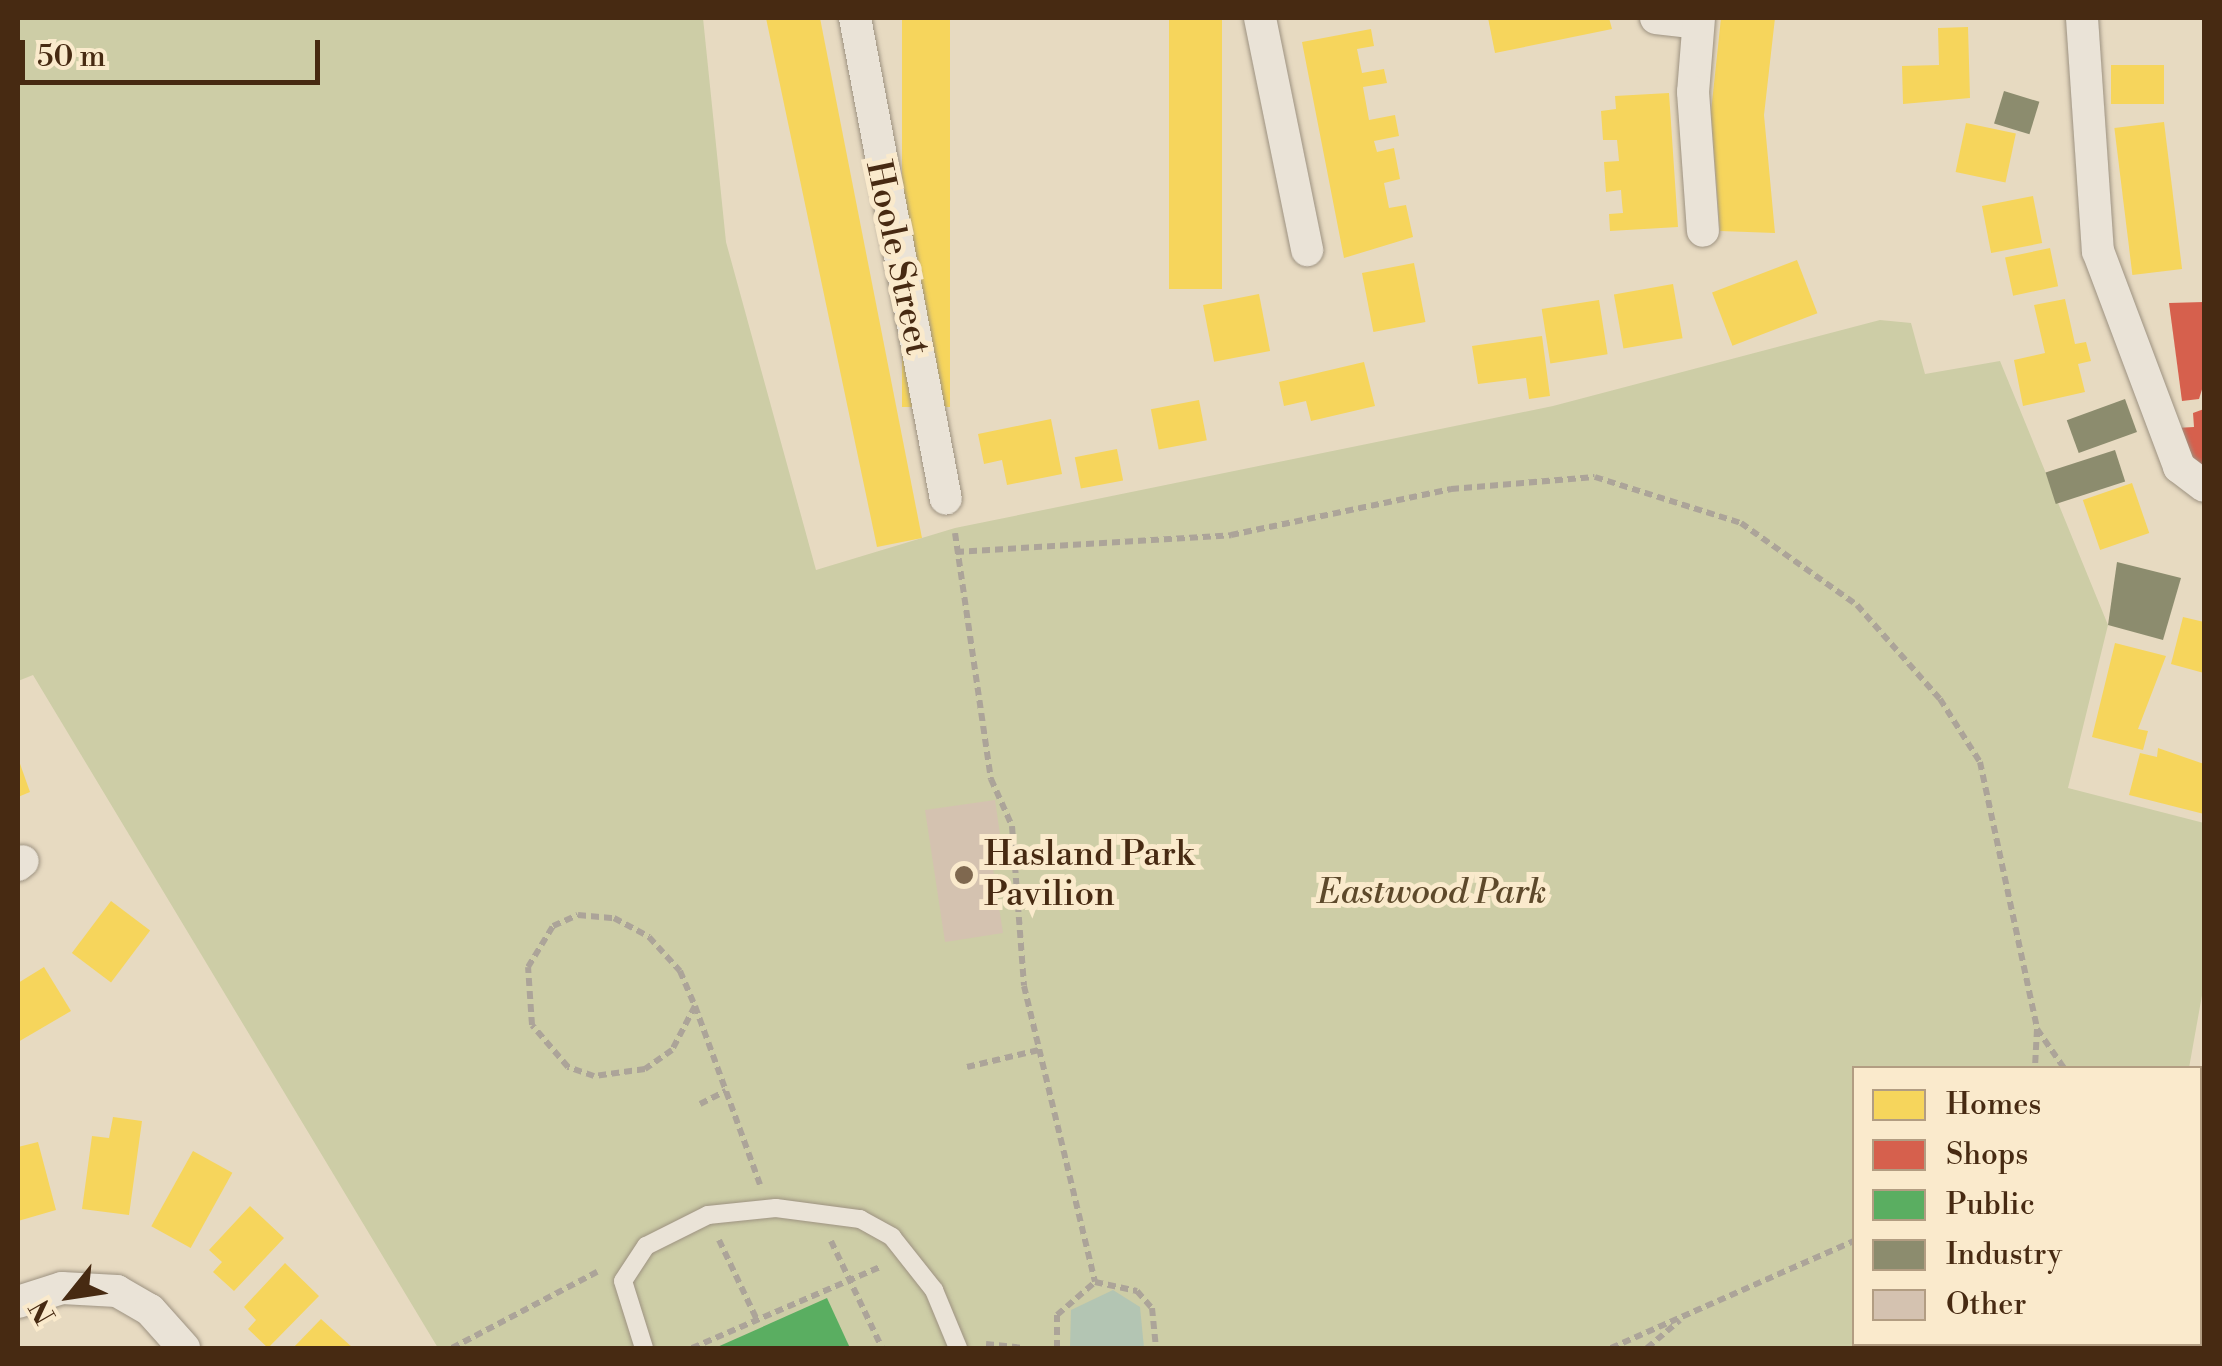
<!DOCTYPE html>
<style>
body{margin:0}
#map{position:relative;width:2222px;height:1366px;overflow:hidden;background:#e7dac1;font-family:"Libre Bodoni",serif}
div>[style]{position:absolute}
.green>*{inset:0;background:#cdcda6}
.water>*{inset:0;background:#b3c5b3}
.homes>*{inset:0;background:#f6d55c;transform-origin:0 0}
.shops>*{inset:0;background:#d6604d}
.public>*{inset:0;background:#5aae61}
.industry>*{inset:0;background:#8c8c6e;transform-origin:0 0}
.building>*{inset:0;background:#d4c2b0}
.path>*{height:6px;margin-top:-3px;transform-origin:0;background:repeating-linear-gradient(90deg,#aca499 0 8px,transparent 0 13px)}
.roads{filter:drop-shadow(0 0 2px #9d9281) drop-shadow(0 0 2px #9d9281)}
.lane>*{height:18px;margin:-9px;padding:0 9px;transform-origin:9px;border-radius:9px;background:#eae3d7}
.street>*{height:32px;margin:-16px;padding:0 16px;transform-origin:16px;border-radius:16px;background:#eae3d7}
.secondary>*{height:48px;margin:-24px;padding:0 24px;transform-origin:24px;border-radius:24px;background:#eae3d7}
.dots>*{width:28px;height:28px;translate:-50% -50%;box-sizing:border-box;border:5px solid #faeacc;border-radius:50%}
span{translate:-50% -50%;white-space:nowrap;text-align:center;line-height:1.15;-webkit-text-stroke:10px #faeacc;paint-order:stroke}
.street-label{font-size:35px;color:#472a12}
.poi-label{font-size:35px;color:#472a12}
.left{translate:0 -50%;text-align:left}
.park-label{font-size:35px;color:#5d492b;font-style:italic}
.frame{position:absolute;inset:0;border:20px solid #472a12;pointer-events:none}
.legend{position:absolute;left:1852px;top:1066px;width:350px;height:280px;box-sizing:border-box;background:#faeacc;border:2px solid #b29d82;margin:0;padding:12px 18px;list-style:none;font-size:30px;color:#472a12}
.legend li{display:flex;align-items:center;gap:20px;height:50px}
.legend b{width:50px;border:2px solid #b29d82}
.north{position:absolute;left:20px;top:1246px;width:100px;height:100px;-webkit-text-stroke:8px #faeacc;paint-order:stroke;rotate:240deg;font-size:28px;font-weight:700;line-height:40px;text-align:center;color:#472a12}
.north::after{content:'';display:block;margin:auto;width:35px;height:45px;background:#472a12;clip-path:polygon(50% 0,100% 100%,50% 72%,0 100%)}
.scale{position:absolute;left:20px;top:40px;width:300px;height:45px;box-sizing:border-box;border:5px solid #472a12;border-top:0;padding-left:12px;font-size:30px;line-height:35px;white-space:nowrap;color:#472a12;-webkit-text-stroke:8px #faeacc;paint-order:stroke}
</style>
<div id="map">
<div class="green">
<div style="clip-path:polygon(18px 18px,703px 18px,726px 242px,816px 570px,955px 528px,1553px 406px,1880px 320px,1911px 323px,1925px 374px,2000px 361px,2108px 625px,2068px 788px,2204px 823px,2204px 984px,2189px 1068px,1854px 1068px,1854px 1344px,2145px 1348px,438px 1348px,33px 675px,18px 681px)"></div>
</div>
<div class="water">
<div style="clip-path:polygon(1113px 1290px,1140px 1307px,1144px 1348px,1070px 1348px,1071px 1310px)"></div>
</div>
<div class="homes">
<div style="clip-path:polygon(766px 18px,820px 18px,922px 538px,877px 547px)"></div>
<div style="left:902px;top:18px;width:48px;height:389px"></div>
<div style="left:1169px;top:18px;width:53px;height:271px"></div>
<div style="clip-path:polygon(1488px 18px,1609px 18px,1612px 29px,1495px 53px)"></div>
<div style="clip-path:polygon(1721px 18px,1775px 18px,1764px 115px,1775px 233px,1720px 231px,1711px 112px)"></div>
<div style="clip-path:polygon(1968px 27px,1970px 98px,1903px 104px,1902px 66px,1939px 65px,1938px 28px)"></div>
<div style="clip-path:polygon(1371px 29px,1374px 46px,1357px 49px,1362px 73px,1384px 69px,1387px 83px,1363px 87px,1369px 120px,1395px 115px,1399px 136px,1374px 141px,1377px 152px,1394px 148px,1400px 179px,1384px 183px,1389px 208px,1406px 205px,1413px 237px,1344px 258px,1302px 42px)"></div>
<div style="left:2111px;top:65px;width:53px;height:39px"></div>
<div style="clip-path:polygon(1669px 93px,1678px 227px,1610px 231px,1609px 214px,1623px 213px,1622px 203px,1621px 190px,1606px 192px,1604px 162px,1619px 161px,1618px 150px,1617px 140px,1603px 140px,1601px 111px,1616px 109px,1615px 96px)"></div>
<div style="left:2164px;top:122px;width:148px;height:50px;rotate:83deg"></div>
<div style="left:1966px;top:123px;width:51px;height:50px;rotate:12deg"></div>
<div style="left:2033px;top:196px;width:48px;height:52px;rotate:79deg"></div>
<div style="left:2050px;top:248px;width:39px;height:46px;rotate:78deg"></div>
<div style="left:1797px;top:260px;width:57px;height:91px;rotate:69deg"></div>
<div style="left:1414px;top:263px;width:60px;height:53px;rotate:79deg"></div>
<div style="left:1673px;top:284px;width:55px;height:60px;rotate:80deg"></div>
<div style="left:1259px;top:294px;width:58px;height:57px;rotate:79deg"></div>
<div style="clip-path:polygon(2065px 299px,2075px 344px,2086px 342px,2091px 361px,2078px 364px,2085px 392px,2023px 406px,2014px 360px,2045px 353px,2034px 305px)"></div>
<div style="left:1599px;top:300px;width:55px;height:58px;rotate:81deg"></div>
<div style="clip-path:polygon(1542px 336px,1550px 396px,1529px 399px,1526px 378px,1478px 384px,1472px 346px)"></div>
<div style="clip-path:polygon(1364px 362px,1375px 406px,1311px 421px,1306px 401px,1284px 406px,1279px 382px)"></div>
<div style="left:1199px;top:400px;width:41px;height:49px;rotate:79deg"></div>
<div style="clip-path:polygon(1051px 419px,1062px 474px,1007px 485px,1002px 460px,984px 464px,978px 434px)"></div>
<div style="left:1117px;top:449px;width:32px;height:43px;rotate:79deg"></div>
<div style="left:2132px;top:483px;width:53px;height:52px;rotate:71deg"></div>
<div style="clip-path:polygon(2183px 617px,2204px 622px,2204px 673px,2171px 664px)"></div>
<div style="clip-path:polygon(2115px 643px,2166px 656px,2138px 729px,2148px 731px,2143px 750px,2092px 737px)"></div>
<div style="clip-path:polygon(2158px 748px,2204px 764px,2204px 814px,2129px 795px,2140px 753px,2157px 757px)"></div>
<div style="clip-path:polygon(18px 758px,30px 792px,18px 797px)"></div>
<div style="left:111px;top:901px;width:49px;height:65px;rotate:37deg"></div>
<div style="clip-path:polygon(44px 967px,71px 1011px,18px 1042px,18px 983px)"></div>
<div style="clip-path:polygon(113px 1117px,142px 1121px,129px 1215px,82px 1209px,92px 1136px,109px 1138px)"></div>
<div style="clip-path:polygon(38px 1142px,56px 1210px,18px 1221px,18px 1147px)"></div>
<div style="left:193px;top:1151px;width:45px;height:86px;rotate:29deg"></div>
<div style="clip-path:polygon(250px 1206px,284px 1238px,234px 1291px,213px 1272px,222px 1262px,209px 1250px)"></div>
<div style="clip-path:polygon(285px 1263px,319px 1296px,268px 1348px,248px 1329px,256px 1320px,244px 1307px)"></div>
<div style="clip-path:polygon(321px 1319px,353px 1348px,293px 1348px)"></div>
</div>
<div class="shops">
<div style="clip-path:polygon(2204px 302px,2204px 383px,2199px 399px,2182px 401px,2169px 303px)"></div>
<div style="clip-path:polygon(2204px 409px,2204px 468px,2190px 468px,2176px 428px,2194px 427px,2193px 413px)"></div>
</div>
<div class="public">
<div style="clip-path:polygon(827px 1298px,850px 1348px,715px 1348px)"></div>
</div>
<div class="industry">
<div style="left:2004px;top:91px;width:37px;height:34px;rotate:17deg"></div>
<div style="left:2125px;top:399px;width:35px;height:62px;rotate:70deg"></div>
<div style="left:2115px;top:450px;width:33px;height:73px;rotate:72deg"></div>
<div style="clip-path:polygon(2117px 562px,2181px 578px,2163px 640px,2108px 625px)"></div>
</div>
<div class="building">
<div style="clip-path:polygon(995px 800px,1001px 841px,989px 843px,1003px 933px,945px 942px,925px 810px)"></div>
</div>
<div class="path">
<div style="left:955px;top:533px;width:249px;rotate:81.7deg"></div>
<div style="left:991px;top:779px;width:51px;rotate:65.9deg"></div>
<div style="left:1012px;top:826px;width:160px;rotate:85.7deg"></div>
<div style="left:1024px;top:986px;width:304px;rotate:76.5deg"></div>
<div style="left:956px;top:552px;width:276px;rotate:-3.5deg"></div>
<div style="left:1231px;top:535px;width:225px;rotate:-11.8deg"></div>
<div style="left:1451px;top:489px;width:144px;rotate:-4.8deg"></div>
<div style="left:1595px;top:477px;width:153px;rotate:17.5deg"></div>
<div style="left:1741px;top:523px;width:142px;rotate:35.3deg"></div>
<div style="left:1857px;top:605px;width:125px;rotate:48.6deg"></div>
<div style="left:1940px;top:699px;width:75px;rotate:57.6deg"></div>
<div style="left:1980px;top:762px;width:273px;rotate:77.9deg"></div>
<div style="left:2037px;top:1029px;width:39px;rotate:93deg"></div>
<div style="left:695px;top:1006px;width:50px;rotate:117.6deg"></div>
<div style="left:672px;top:1050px;width:33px;rotate:145deg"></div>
<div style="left:645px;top:1069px;width:51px;rotate:172.2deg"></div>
<div style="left:594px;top:1076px;width:28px;rotate:-161deg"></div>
<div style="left:568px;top:1067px;width:55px;rotate:-130.6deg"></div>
<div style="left:532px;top:1025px;width:58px;rotate:-93.9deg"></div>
<div style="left:528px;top:967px;width:48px;rotate:-58.6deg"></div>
<div style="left:553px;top:926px;width:27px;rotate:-24deg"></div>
<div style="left:578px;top:915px;width:36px;rotate:5deg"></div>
<div style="left:614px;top:918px;width:40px;rotate:28deg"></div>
<div style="left:649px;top:937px;width:46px;rotate:47.6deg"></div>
<div style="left:680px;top:971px;width:38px;rotate:67deg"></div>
<div style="left:695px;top:1006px;width:190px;rotate:70deg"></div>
<div style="left:2037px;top:1029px;width:47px;rotate:55.3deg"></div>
<div style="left:967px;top:1067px;width:74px;rotate:-13.3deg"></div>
<div style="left:700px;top:1104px;width:29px;rotate:-27deg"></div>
<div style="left:2200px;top:1156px;width:4px;rotate:14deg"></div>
<div style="left:719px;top:1240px;width:89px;rotate:64.6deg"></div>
<div style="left:831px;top:1241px;width:119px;rotate:64.5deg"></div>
<div style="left:986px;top:1344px;width:38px;rotate:6deg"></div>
<div style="left:452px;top:1348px;width:164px;rotate:-27.7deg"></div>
<div style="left:692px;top:1348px;width:207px;rotate:-23.3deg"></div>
<div style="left:1057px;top:1348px;width:33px;rotate:-90deg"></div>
<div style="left:1057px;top:1315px;width:50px;rotate:-41deg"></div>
<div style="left:1095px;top:1282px;width:43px;rotate:12.1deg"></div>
<div style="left:1137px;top:1291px;width:23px;rotate:49deg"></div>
<div style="left:1152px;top:1308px;width:40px;rotate:84.3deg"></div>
<div style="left:1611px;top:1348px;width:266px;rotate:-23.8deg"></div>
<div style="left:1647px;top:1348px;width:43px;rotate:-40.3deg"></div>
</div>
<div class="roads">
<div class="lane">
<div style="left:644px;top:1348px;width:70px;rotate:-107.4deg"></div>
<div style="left:623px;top:1281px;width:42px;rotate:-56.7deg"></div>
<div style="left:646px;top:1246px;width:69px;rotate:-26.6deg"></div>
<div style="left:708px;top:1215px;width:68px;rotate:-5.9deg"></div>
<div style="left:776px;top:1208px;width:85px;rotate:7.5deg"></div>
<div style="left:860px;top:1219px;width:37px;rotate:29deg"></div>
<div style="left:892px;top:1237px;width:68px;rotate:51.6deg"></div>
<div style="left:934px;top:1290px;width:63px;rotate:67.5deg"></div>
</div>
<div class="street">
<div style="left:855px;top:18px;width:489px;rotate:79.3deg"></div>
<div style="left:1260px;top:18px;width:237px;rotate:78.5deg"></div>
<div style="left:1656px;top:18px;width:42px;rotate:6.8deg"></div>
<div style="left:1699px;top:18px;width:74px;rotate:94.6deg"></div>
<div style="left:1693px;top:92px;width:139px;rotate:85.9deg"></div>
<div style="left:2082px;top:18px;width:234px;rotate:86.1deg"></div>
<div style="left:2098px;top:251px;width:231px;rotate:69.4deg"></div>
<div style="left:2179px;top:467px;width:31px;rotate:37deg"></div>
<div style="left:18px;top:865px;width:6px;rotate:-39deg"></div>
<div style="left:18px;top:1302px;width:46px;rotate:-17.7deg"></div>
<div style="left:62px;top:1288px;width:55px;rotate:3.1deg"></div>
<div style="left:117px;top:1291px;width:38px;rotate:30deg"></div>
<div style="left:150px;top:1310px;width:51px;rotate:48.2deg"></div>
</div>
<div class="secondary">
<div style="left:2200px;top:1326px;width:31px;rotate:-83deg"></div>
</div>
</div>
<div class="dots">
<div style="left:964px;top:875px;background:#7f684f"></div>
</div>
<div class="street-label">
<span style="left:897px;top:258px;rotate:78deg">Hoole Street</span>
</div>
<div class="poi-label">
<span class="left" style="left:984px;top:875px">Hasland Park<br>Pavilion</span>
</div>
<div class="park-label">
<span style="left:1432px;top:893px">Eastwood Park</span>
</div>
<div class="frame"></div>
<ul class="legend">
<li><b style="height:28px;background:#f6d55c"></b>Homes</li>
<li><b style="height:28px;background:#d6604d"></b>Shops</li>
<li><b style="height:28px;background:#5aae61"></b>Public</li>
<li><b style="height:28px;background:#8c8c6e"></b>Industry</li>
<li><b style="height:28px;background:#d4c2b0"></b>Other</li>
</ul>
<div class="north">N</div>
<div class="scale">50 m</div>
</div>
